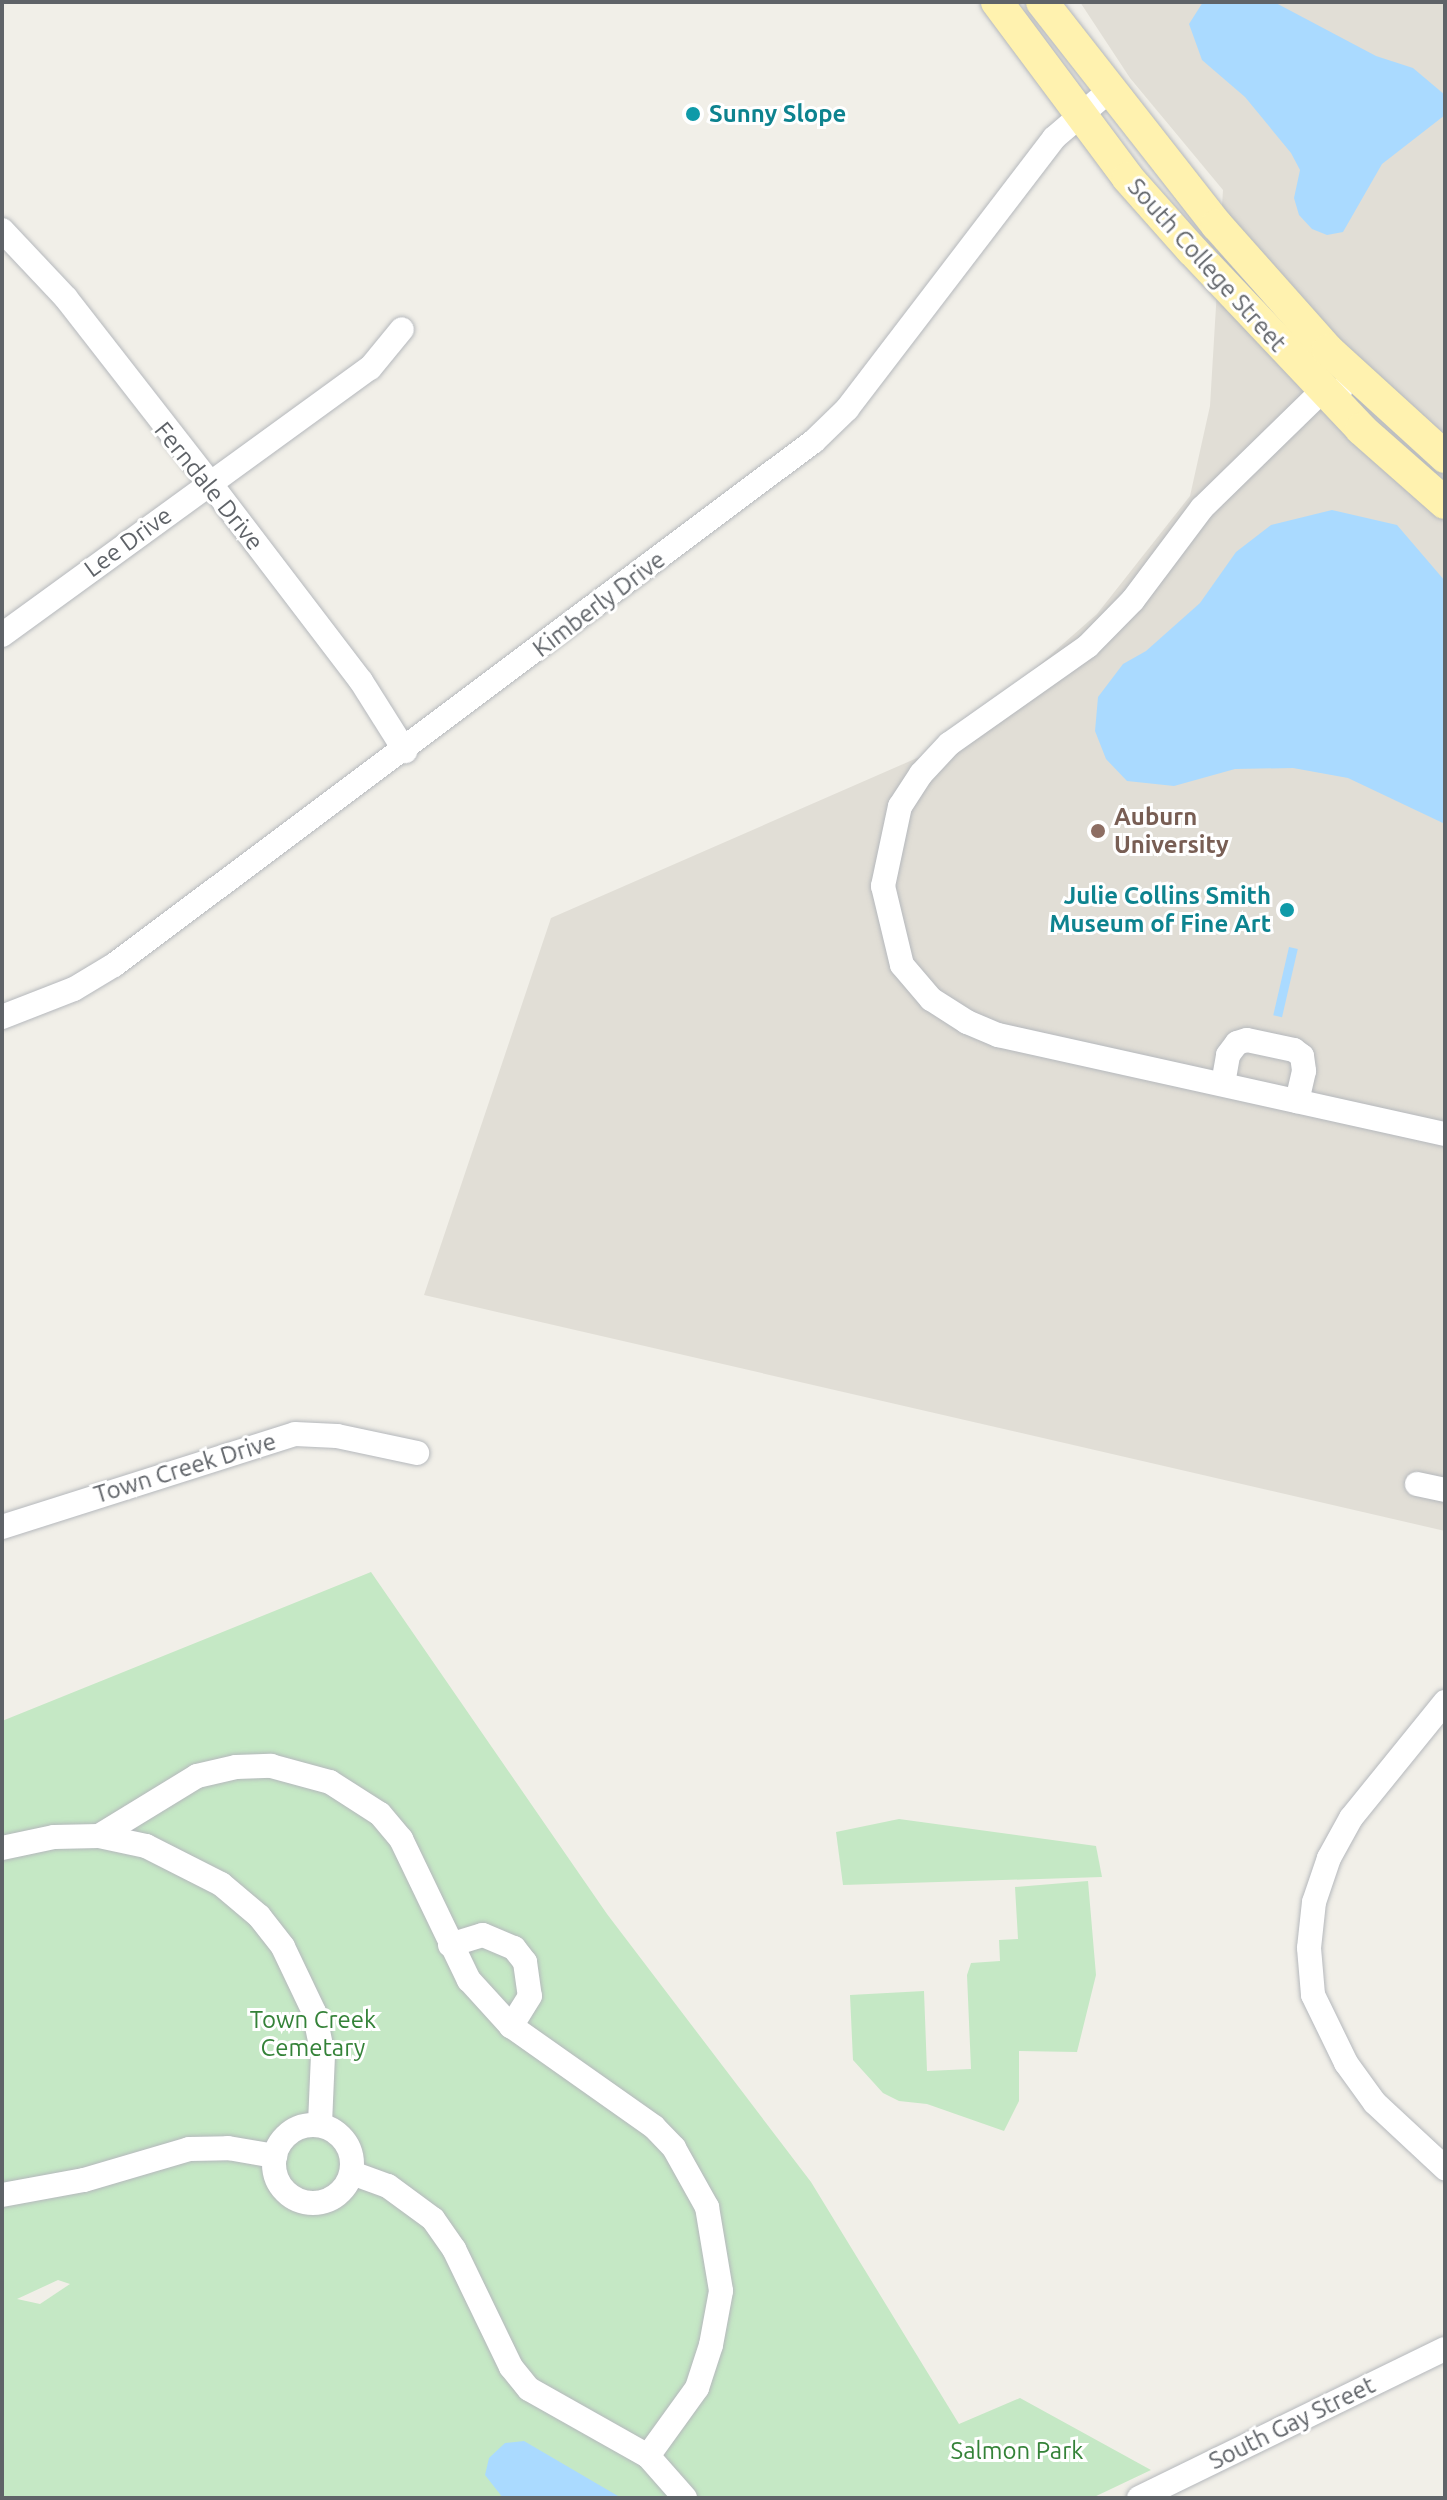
<!DOCTYPE html>
<style>
body{margin:0}
#map{position:relative;width:1447px;height:2500px;overflow:hidden;background:#f1efe8;font-family:Ubuntu,sans-serif}
div>[style]{position:absolute}
.education>*{inset:0;background:#e1ded6}
.green>*{inset:0;background:#c5e8c5}
.water>*{inset:0;background:#aadaff;transform-origin:0 0}
.roads{filter:drop-shadow(0 0 2px #b5b8bc) drop-shadow(0 0 2px #b5b8bc)}
.minor>*{height:24px;margin:-12px;padding:0 12px;transform-origin:12px;border-radius:12px;background:#fff}
.minor>.ring{margin:-12px;padding:0;box-sizing:content-box;background:none;border:24px solid #fff;border-radius:50%}
.major>*{height:32px;margin:-16px;padding:0 16px;transform-origin:16px;border-radius:16px;background:#fff2af}
.dots>*{width:22px;height:22px;translate:-50% -50%;box-sizing:border-box;border:4px solid #fff;border-radius:50%}
span{translate:-50% -50%;white-space:nowrap;text-align:center;line-height:1.15;-webkit-text-stroke:6px #fff;paint-order:stroke}
.culture-label{font-size:24px;color:#0d838f;font-weight:700}
.left{translate:0 -50%;text-align:left}
.right{translate:-100% -50%;text-align:right}
.street-label{font-size:24px;color:#5f6368}
.education-label{font-size:24px;color:#785e54;font-weight:700}
.park-label{font-size:24px;color:#348238}
.frame{position:absolute;inset:0;border:4px solid #5f6368;pointer-events:none}
</style>
<div id="map">
<div class="education">
<div style="clip-path:polygon(1080px 2px,1445px 2px,1445px 1531px,424px 1295px,551px 918px,949px 744px,1097px 614px,1190px 496px,1210px 406px,1223px 190px,1130px 78px)"></div>
</div>
<div class="green">
<div style="clip-path:polygon(evenodd,371px 1572px,607px 1914px,811px 2182px,959px 2424px,1020px 2398px,1151px 2470px,1092px 2498px,2px 2498px,2px 1721px,371px 1572px,58px 2280px,70px 2284px,40px 2304px,17px 2299px,58px 2280px)"></div>
<div style="clip-path:polygon(899px 1819px,1096px 1846px,1102px 1877px,843px 1885px,836px 1832px)"></div>
<div style="clip-path:polygon(1088px 1881px,1096px 1975px,1077px 2052px,1019px 2051px,1019px 2101px,1004px 2131px,927px 2104px,899px 2101px,883px 2093px,853px 2060px,850px 1995px,924px 1991px,927px 2071px,971px 2069px,967px 1975px,971px 1963px,1000px 1961px,999px 1940px,1018px 1939px,1015px 1887px)"></div>
</div>
<div class="water">
<div style="clip-path:polygon(1203px 2px,1274px 2px,1376px 56px,1413px 68px,1445px 95px,1445px 115px,1382px 164px,1343px 232px,1327px 235px,1312px 229px,1299px 215px,1294px 198px,1300px 170px,1291px 153px,1245px 97px,1202px 60px,1189px 24px)"></div>
<div style="clip-path:polygon(1332px 510px,1397px 525px,1445px 581px,1445px 824px,1348px 778px,1293px 768px,1235px 769px,1174px 786px,1127px 781px,1106px 759px,1095px 731px,1098px 697px,1123px 664px,1146px 651px,1200px 603px,1236px 552px,1271px 525px)"></div>
<div style="left:1289px;top:947px;width:9px;height:70px;rotate:13deg"></div>
<div style="clip-path:polygon(524px 2441px,618px 2496px,619px 2498px,503px 2498px,485px 2475px,489px 2458px,505px 2443px)"></div>
</div>
<div class="roads">
<div class="minor">
<div style="left:2px;top:230px;width:93px;rotate:46.7deg"></div>
<div style="left:66px;top:298px;width:234px;rotate:52.1deg"></div>
<div style="left:210px;top:483px;width:249px;rotate:52.7deg"></div>
<div style="left:361px;top:681px;width:83px;rotate:57.8deg"></div>
<div style="left:1340px;top:391px;width:17px;rotate:-177deg"></div>
<div style="left:1323px;top:390px;width:169px;rotate:135.7deg"></div>
<div style="left:1202px;top:508px;width:115px;rotate:126.9deg"></div>
<div style="left:1133px;top:600px;width:64px;rotate:134.4deg"></div>
<div style="left:1088px;top:646px;width:170px;rotate:144.8deg"></div>
<div style="left:949px;top:744px;width:41px;rotate:133deg"></div>
<div style="left:921px;top:774px;width:38px;rotate:123deg"></div>
<div style="left:900px;top:806px;width:82px;rotate:102deg"></div>
<div style="left:883px;top:886px;width:81px;rotate:76.5deg"></div>
<div style="left:902px;top:965px;width:45px;rotate:49.5deg"></div>
<div style="left:931px;top:999px;width:43px;rotate:32.6deg"></div>
<div style="left:967px;top:1022px;width:34px;rotate:23deg"></div>
<div style="left:998px;top:1035px;width:458px;rotate:12.5deg"></div>
<div style="left:2px;top:635px;width:455px;rotate:-36deg"></div>
<div style="left:370px;top:368px;width:50px;rotate:-50.6deg"></div>
<div style="left:2px;top:1017px;width:77px;rotate:-21.3deg"></div>
<div style="left:74px;top:989px;width:47px;rotate:-31deg"></div>
<div style="left:114px;top:965px;width:874px;rotate:-36.82deg"></div>
<div style="left:814px;top:441px;width:46px;rotate:-44.1deg"></div>
<div style="left:847px;top:409px;width:341px;rotate:-52.6deg"></div>
<div style="left:1054px;top:138px;width:72px;rotate:-40.5deg"></div>
<div style="left:1223px;top:1084px;width:29px;rotate:-80deg"></div>
<div style="left:1228px;top:1055px;width:15px;rotate:-53deg"></div>
<div style="left:1237px;top:1043px;width:10px;rotate:-17deg"></div>
<div style="left:1247px;top:1040px;width:48px;rotate:12deg"></div>
<div style="left:1294px;top:1050px;width:10px;rotate:37deg"></div>
<div style="left:1302px;top:1056px;width:15px;rotate:82deg"></div>
<div style="left:1304px;top:1071px;width:31px;rotate:103deg"></div>
<div style="left:1417px;top:1484px;width:29px;rotate:12deg"></div>
<div style="left:2px;top:1527px;width:307px;rotate:-17.6deg"></div>
<div style="left:295px;top:1434px;width:42px;rotate:2.7deg"></div>
<div style="left:337px;top:1436px;width:82px;rotate:12deg"></div>
<div style="left:1445px;top:1702px;width:149px;rotate:129deg"></div>
<div style="left:1351px;top:1818px;width:46px;rotate:118.8deg"></div>
<div style="left:1329px;top:1858px;width:46px;rotate:108.8deg"></div>
<div style="left:1314px;top:1902px;width:46px;rotate:96.2deg"></div>
<div style="left:1309px;top:1948px;width:47px;rotate:85.1deg"></div>
<div style="left:1313px;top:1995px;width:76px;rotate:64.1deg"></div>
<div style="left:1346px;top:2063px;width:49px;rotate:54.1deg"></div>
<div style="left:1375px;top:2103px;width:96px;rotate:42.9deg"></div>
<div style="left:99px;top:1836px;width:48px;rotate:12deg"></div>
<div style="left:146px;top:1846px;width:84px;rotate:26.9deg"></div>
<div style="left:221px;top:1884px;width:50px;rotate:40.1deg"></div>
<div style="left:259px;top:1916px;width:39px;rotate:52deg"></div>
<div style="left:283px;top:1947px;width:72px;rotate:64.5deg"></div>
<div style="left:314px;top:2012px;width:44px;rotate:78.2deg"></div>
<div style="left:323px;top:2055px;width:70px;rotate:92.5deg"></div>
<div style="left:2px;top:1848px;width:53px;rotate:-11.9deg"></div>
<div style="left:54px;top:1837px;width:45px;rotate:-1.3deg"></div>
<div style="left:99px;top:1836px;width:115px;rotate:-31.5deg"></div>
<div style="left:197px;top:1776px;width:40px;rotate:-13deg"></div>
<div style="left:236px;top:1767px;width:35px;rotate:-2deg"></div>
<div style="left:271px;top:1766px;width:61px;rotate:15.2deg"></div>
<div style="left:330px;top:1782px;width:59px;rotate:32.6deg"></div>
<div style="left:380px;top:1814px;width:33px;rotate:50deg"></div>
<div style="left:401px;top:1839px;width:157px;rotate:64.3deg"></div>
<div style="left:469px;top:1980px;width:62px;rotate:47.6deg"></div>
<div style="left:511px;top:2026px;width:175px;rotate:35.2deg"></div>
<div style="left:654px;top:2127px;width:29px;rotate:46deg"></div>
<div style="left:674px;top:2148px;width:68px;rotate:60.8deg"></div>
<div style="left:707px;top:2207px;width:85px;rotate:80.5deg"></div>
<div style="left:721px;top:2291px;width:55px;rotate:100.5deg"></div>
<div style="left:711px;top:2345px;width:45px;rotate:108deg"></div>
<div style="left:697px;top:2388px;width:84px;rotate:125.8deg"></div>
<div style="left:450px;top:1945px;width:34px;rotate:-17deg"></div>
<div style="left:483px;top:1935px;width:34px;rotate:23deg"></div>
<div style="left:514px;top:1948px;width:18px;rotate:52deg"></div>
<div style="left:525px;top:1962px;width:34px;rotate:82deg"></div>
<div style="left:530px;top:1996px;width:36px;rotate:122deg"></div>
<div class="ring" style="left:274px;top:2125px;width:54px;height:54px"></div>
<div style="left:352px;top:2173px;width:38px;rotate:20deg"></div>
<div style="left:388px;top:2186px;width:56px;rotate:36.3deg"></div>
<div style="left:433px;top:2219px;width:37px;rotate:55deg"></div>
<div style="left:454px;top:2249px;width:131px;rotate:64.2deg"></div>
<div style="left:511px;top:2367px;width:28px;rotate:51deg"></div>
<div style="left:529px;top:2389px;width:137px;rotate:29.4deg"></div>
<div style="left:648px;top:2456px;width:56px;rotate:48.6deg"></div>
<div style="left:2px;top:2195px;width:83px;rotate:-10.4deg"></div>
<div style="left:84px;top:2180px;width:109px;rotate:-16.4deg"></div>
<div style="left:189px;top:2149px;width:39px;rotate:-1deg"></div>
<div style="left:228px;top:2148px;width:48px;rotate:9.7deg"></div>
<div style="left:1139px;top:2498px;width:340px;rotate:-26deg"></div>
</div>
<div class="major">
<div style="left:997px;top:2px;width:219px;rotate:53.3deg"></div>
<div style="left:1128px;top:178px;width:96px;rotate:48.4deg"></div>
<div style="left:1192px;top:250px;width:246px;rotate:46.6deg"></div>
<div style="left:1361px;top:429px;width:112px;rotate:41.4deg"></div>
<div style="left:1042px;top:2px;width:283px;rotate:51.9deg"></div>
<div style="left:1217px;top:225px;width:167px;rotate:48.4deg"></div>
<div style="left:1328px;top:350px;width:159px;rotate:42.4deg"></div>
</div>
</div>
<div class="dots">
<div style="left:693px;top:114px;background:#0f9aa8"></div>
<div style="left:1098px;top:831px;background:#8d6e63"></div>
<div style="left:1287px;top:910px;background:#0f9aa8"></div>
</div>
<div class="culture-label">
<span class="left" style="left:709px;top:114px">Sunny Slope</span>
<span class="right" style="left:1271px;top:910px">Julie Collins Smith<br>Museum of Fine Art</span>
</div>
<div class="street-label">
<span style="left:1207px;top:265px;rotate:48deg">South College Street</span>
<span style="left:209px;top:486px;rotate:51deg">Ferndale Drive</span>
<span style="left:128px;top:542px;rotate:-36deg">Lee Drive</span>
<span style="left:599px;top:604px;rotate:-37deg">Kimberly Drive</span>
<span style="left:185px;top:1468px;rotate:-17deg">Town Creek Drive</span>
<span style="left:1292px;top:2423px;rotate:-26deg">South Gay Street</span>
</div>
<div class="education-label">
<span class="left" style="left:1114px;top:831px">Auburn<br>University</span>
</div>
<div class="park-label">
<span style="left:313px;top:2034px">Town Creek<br>Cemetary</span>
<span style="left:1017px;top:2451px">Salmon Park</span>
</div>
<div class="frame"></div>
</div>
